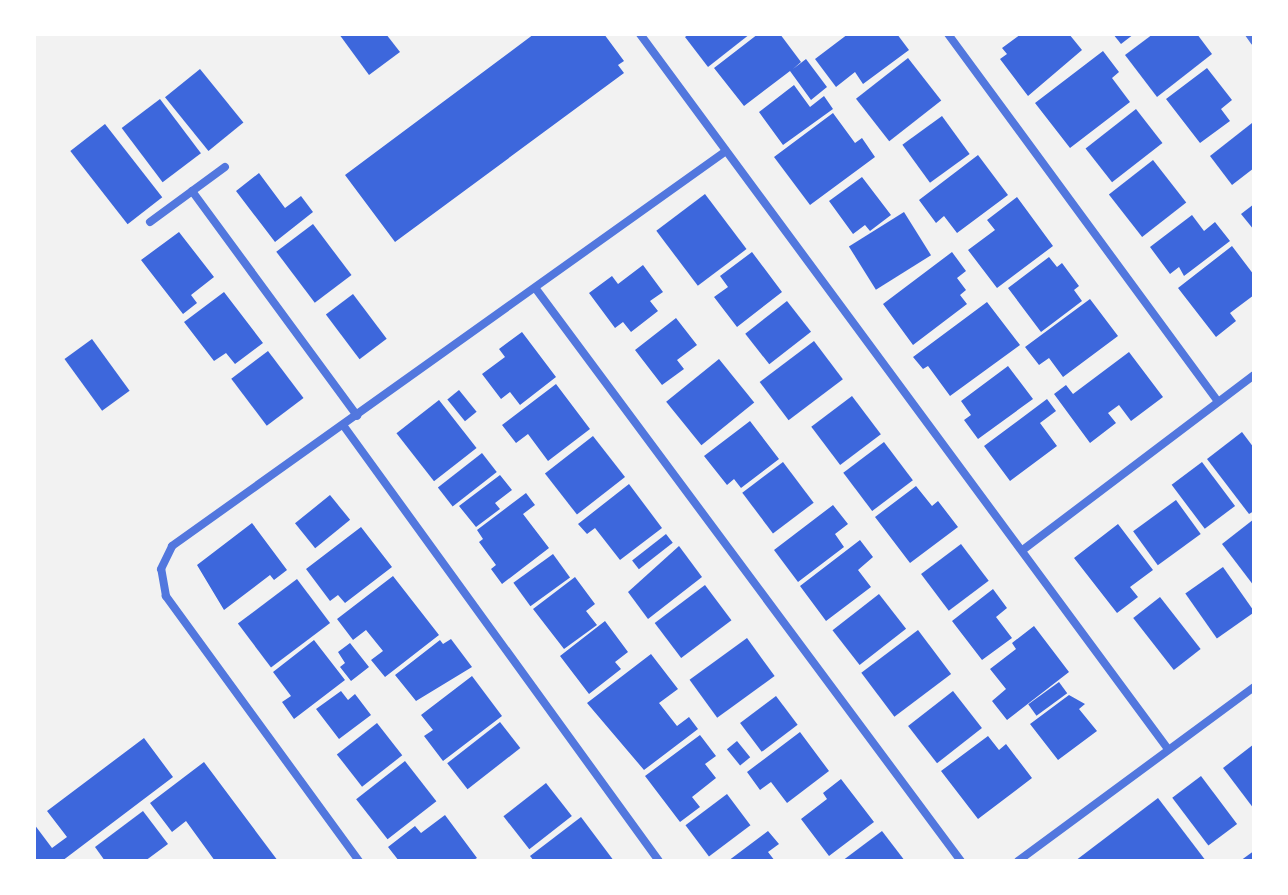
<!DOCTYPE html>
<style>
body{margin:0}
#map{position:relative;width:1288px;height:895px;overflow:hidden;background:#f2f2f2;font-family:Literata,serif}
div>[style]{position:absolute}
.building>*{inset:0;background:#3d67dc;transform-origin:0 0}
.minor>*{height:8px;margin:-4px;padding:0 4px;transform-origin:4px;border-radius:4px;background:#5277de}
span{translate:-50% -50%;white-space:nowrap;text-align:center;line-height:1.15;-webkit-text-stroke:8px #fff;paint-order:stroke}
.frame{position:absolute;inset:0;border:36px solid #fff;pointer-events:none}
</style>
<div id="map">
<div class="building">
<div style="clip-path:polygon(339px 34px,386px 34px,400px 52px,369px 75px)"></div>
<div style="clip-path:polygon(534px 34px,604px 34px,624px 61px,618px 65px,624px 73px,395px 242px,345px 175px)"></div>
<div style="clip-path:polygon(689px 34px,750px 34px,708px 67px,685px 37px)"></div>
<div style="clip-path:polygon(758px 34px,780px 34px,801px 62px,793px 69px,806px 59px,827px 87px,811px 100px,790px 71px,744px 106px,714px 68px)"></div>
<div style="clip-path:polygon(848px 34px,897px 34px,909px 50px,863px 84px,855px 72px,836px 87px,815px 59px)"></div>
<div style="clip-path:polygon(1021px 34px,1069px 34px,1082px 50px,1028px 96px,1000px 59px,1007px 54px,1002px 48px)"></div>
<div style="clip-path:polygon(1113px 34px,1134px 34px,1121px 44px)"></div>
<div style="clip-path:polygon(1153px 34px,1197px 34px,1212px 54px,1157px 97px,1125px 55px)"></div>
<div style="clip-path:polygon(1103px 51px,1119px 72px,1112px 78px,1130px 102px,1070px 148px,1035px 103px)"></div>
<div style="left:908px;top:58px;width:54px;height:66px;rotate:52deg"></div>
<div style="clip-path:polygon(1207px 68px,1232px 100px,1221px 109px,1230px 121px,1200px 143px,1166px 99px)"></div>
<div style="left:200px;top:69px;width:69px;height:45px;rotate:51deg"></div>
<div style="clip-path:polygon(794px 85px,810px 107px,824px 96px,833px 109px,783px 145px,759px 112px)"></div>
<div style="left:160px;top:99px;width:68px;height:48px;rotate:53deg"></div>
<div style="left:1136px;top:109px;width:43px;height:64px;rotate:52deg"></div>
<div style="clip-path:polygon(833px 113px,855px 143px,862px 138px,875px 157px,810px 205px,774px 157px)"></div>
<div style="left:942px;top:116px;width:47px;height:49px;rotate:54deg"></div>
<div style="clip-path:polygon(1252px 123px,1254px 168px,1232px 185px,1210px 156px)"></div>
<div style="left:105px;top:124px;width:93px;height:44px;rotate:52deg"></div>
<div style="clip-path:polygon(978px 155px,1008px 195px,957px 233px,944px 216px,936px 223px,919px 200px)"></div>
<div style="left:1153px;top:160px;width:54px;height:56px;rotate:52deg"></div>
<div style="clip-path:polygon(259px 173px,285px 208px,301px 196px,313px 212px,275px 242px,236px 191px)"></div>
<div style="clip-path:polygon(862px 177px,891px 215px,870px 231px,865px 225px,853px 234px,829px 201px)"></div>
<div style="left:705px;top:194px;width:69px;height:61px;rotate:53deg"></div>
<div style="clip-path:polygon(1017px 197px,1053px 246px,997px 288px,968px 250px,995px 230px,987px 220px)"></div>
<div style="clip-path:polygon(1254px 204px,1254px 230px,1241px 214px)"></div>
<div style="left:904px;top:212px;width:51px;height:65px;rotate:58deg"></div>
<div style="clip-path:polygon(1192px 215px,1204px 231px,1215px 222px,1230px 241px,1184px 276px,1179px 267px,1170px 274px,1150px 247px)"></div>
<div style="left:313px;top:224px;width:64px;height:46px;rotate:53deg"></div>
<div style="clip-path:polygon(179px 232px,214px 277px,191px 295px,197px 303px,183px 314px,141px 260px)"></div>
<div style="clip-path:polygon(1232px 246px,1254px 275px,1254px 295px,1230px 313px,1236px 321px,1216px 337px,1178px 288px)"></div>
<div style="clip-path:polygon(752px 252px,782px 292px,737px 327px,714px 297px,728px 287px,720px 276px)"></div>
<div style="clip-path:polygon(952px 252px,966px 271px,957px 278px,966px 290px,960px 295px,967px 304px,913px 345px,883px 304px)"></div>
<div style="clip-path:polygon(1049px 257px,1057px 267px,1062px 263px,1079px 286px,1074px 290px,1082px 301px,1041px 332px,1008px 288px)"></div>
<div style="clip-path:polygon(643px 265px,663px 292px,650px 301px,658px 311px,631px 332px,623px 322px,615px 328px,589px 293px,612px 276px,618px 284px)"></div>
<div style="clip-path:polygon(224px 292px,263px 343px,235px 364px,226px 353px,214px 361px,184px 322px)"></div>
<div style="left:353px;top:294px;width:56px;height:34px;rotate:53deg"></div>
<div style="clip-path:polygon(1090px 299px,1118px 336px,1063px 377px,1049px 358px,1039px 365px,1025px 347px)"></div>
<div style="left:787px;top:301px;width:39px;height:53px;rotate:52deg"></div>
<div style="clip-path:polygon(987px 302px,1020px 345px,950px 396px,928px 366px,923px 369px,913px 357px)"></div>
<div style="clip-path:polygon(676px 318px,697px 345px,677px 360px,684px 369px,662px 385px,635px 350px)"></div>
<div style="clip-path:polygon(522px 332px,556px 377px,520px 405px,510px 392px,501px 399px,482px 374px,505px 357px,499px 349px)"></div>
<div style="left:92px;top:339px;width:64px;height:34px;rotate:54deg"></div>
<div style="left:814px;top:341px;width:48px;height:68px;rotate:53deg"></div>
<div style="left:268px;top:351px;width:59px;height:46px;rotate:53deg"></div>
<div style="clip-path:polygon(1129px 352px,1163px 397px,1131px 421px,1119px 405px,1108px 413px,1116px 423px,1090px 443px,1054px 394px,1066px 385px,1073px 394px)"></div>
<div style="left:719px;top:359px;width:56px;height:68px;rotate:51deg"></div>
<div style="clip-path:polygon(1008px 366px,1033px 399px,978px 439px,964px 420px,971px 415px,961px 401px)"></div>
<div style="clip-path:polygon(556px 384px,590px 429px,548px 461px,528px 434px,516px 443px,502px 425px)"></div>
<div style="left:459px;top:390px;width:28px;height:15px;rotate:51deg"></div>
<div style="left:852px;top:396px;width:48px;height:51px;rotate:53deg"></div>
<div style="clip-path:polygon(1047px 399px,1056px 411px,1040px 423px,1057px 446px,1010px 481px,984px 446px)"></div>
<div style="left:439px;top:400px;width:61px;height:54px;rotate:52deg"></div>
<div style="clip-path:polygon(750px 421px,779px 459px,741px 488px,734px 479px,727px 485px,704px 456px)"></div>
<div style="clip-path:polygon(1242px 432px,1254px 448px,1254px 511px,1249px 514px,1207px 459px)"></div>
<div style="left:593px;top:436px;width:52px;height:61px;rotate:52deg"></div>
<div style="left:884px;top:442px;width:48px;height:51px;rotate:53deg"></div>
<div style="left:482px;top:453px;width:24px;height:56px;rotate:52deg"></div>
<div style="left:783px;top:462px;width:51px;height:51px;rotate:53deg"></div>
<div style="left:1202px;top:462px;width:55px;height:38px;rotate:53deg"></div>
<div style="clip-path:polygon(500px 475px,512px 490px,495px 503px,500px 509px,476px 527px,459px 506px)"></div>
<div style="clip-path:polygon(629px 484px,662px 528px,620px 560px,595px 528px,587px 534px,578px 524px)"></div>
<div style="clip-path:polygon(916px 486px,932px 506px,938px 501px,958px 527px,910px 563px,875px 517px)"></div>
<div style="clip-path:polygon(526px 493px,535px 505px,523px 514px,549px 548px,502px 584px,491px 569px,496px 565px,479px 542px,483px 539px,477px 530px)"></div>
<div style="left:330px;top:495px;width:32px;height:45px;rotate:51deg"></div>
<div style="left:1176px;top:500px;width:42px;height:53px;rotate:54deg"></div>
<div style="clip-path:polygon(833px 505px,848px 524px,835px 534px,844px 547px,798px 582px,774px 550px)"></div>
<div style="clip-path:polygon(1254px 519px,1254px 586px,1222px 544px)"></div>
<div style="clip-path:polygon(252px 523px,287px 570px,274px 580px,270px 575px,224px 610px,197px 565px)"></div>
<div style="clip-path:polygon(1118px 524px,1153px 570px,1130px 587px,1138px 597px,1117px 613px,1074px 558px)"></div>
<div style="clip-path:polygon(361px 527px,392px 567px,345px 603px,338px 595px,330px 601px,306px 569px)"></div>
<div style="left:666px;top:534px;width:11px;height:43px;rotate:52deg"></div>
<div style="clip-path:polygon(860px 540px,873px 557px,858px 570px,871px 587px,826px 621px,800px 586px)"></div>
<div style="left:961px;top:544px;width:46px;height:50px;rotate:53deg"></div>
<div style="clip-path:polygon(679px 546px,702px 577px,648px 619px,628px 592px)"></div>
<div style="left:553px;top:554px;width:29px;height:49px;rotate:54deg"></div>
<div style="left:1223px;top:567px;width:55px;height:46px;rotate:55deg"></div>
<div style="clip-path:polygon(393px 576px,439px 635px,385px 677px,371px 660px,383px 651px,366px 630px,353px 640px,337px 619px)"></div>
<div style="clip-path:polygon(575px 577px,595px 604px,586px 611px,597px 625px,564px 649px,533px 609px)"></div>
<div style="left:297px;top:579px;width:55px;height:74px;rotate:53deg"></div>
<div style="left:705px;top:585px;width:44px;height:63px;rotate:53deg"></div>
<div style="clip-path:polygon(993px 589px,1007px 608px,996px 617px,1012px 638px,982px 660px,952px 621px)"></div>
<div style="left:879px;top:594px;width:44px;height:59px;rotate:52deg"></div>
<div style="left:1160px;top:597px;width:66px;height:34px;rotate:52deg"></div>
<div style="clip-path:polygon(605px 621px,628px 652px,615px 662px,621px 669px,589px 694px,560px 656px)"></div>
<div style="clip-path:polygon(1034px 626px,1069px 672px,1007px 720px,992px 701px,1006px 689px,990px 669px,1016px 649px,1012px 643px)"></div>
<div style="left:918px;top:630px;width:55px;height:71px;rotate:53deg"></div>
<div style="left:747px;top:638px;width:47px;height:71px;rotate:54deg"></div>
<div style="clip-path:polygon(451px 639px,472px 667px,416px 701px,395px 675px,440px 640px,443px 644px)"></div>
<div style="clip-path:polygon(314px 640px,345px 680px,294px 719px,282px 702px,291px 696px,273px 672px)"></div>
<div style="clip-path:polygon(350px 643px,369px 667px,351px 681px,340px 667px,345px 663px,338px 652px)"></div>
<div style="clip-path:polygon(651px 654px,678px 689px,659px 703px,677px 726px,689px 717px,698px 729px,644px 770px,587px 703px)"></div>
<div style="clip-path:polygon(472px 676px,502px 716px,443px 761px,424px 736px,433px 730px,421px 715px)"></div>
<div style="left:1059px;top:682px;width:14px;height:38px;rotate:54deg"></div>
<div style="clip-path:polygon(341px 691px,348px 700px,355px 694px,371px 715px,339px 739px,316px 709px)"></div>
<div style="left:953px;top:691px;width:47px;height:57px;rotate:52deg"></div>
<div style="clip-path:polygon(1069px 695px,1085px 704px,1079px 709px,1097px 731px,1058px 760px,1030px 724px)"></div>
<div style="left:776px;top:696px;width:36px;height:45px;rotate:53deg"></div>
<div style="left:500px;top:722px;width:33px;height:67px;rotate:52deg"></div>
<div style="left:377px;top:723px;width:41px;height:51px;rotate:52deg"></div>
<div style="clip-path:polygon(800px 732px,829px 771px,787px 803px,771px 782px,760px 790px,747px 772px)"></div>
<div style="clip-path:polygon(700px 735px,716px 756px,705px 764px,716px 778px,692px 797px,700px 807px,680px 822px,645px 776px)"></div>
<div style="clip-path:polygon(988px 736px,999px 750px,1006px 744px,1032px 778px,978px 819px,941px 771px)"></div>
<div style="clip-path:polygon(144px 738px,173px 777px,62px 861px,34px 861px,34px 824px,52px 848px,67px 837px,47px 811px)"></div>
<div style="left:737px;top:741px;width:21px;height:13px;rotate:51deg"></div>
<div style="clip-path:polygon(1254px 744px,1254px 809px,1223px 768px)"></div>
<div style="left:405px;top:761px;width:51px;height:62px;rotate:52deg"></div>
<div style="clip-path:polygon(204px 762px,278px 861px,215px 861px,186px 821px,172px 832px,150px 803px)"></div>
<div style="left:1201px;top:776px;width:60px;height:36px;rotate:53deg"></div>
<div style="clip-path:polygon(841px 779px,874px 822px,829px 856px,801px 819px,827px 799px,823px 793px)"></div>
<div style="left:546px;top:783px;width:42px;height:54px;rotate:52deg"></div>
<div style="left:727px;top:794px;width:39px;height:52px;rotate:53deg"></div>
<div style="clip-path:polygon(1158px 798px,1206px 861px,1075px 861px)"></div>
<div style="clip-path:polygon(143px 811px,168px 844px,145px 861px,105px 861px,95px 847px)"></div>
<div style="clip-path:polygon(445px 815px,477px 858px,472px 861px,399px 861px,388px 847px,415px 826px,421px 833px)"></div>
<div style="clip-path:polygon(581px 817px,614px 861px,534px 861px,530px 856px)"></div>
<div style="clip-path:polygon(768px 831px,779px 844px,768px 852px,775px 861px,728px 861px)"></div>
<div style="clip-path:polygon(882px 831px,905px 861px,842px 861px)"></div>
<div style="clip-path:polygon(1254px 851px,1254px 861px,1240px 861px,1251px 853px)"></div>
</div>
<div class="minor">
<div style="left:640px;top:34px;width:889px;rotate:53.56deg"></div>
<div style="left:948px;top:34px;width:456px;rotate:53.7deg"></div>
<div style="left:1249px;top:34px;width:9px;rotate:54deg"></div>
<div style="left:192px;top:191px;width:279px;rotate:53.7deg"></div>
<div style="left:150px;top:222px;width:93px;rotate:-36.3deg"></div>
<div style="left:536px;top:289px;width:713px;rotate:53.39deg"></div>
<div style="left:343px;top:425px;width:538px;rotate:54.07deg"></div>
<div style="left:1024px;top:549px;width:288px;rotate:-37.1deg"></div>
<div style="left:359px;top:861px;width:328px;rotate:-126.1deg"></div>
<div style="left:166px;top:596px;width:27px;rotate:-100deg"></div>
<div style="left:161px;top:569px;width:25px;rotate:-64deg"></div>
<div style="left:172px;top:546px;width:680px;rotate:-35.49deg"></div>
<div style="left:1018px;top:861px;width:293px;rotate:-36.4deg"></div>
</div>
<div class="frame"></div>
</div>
